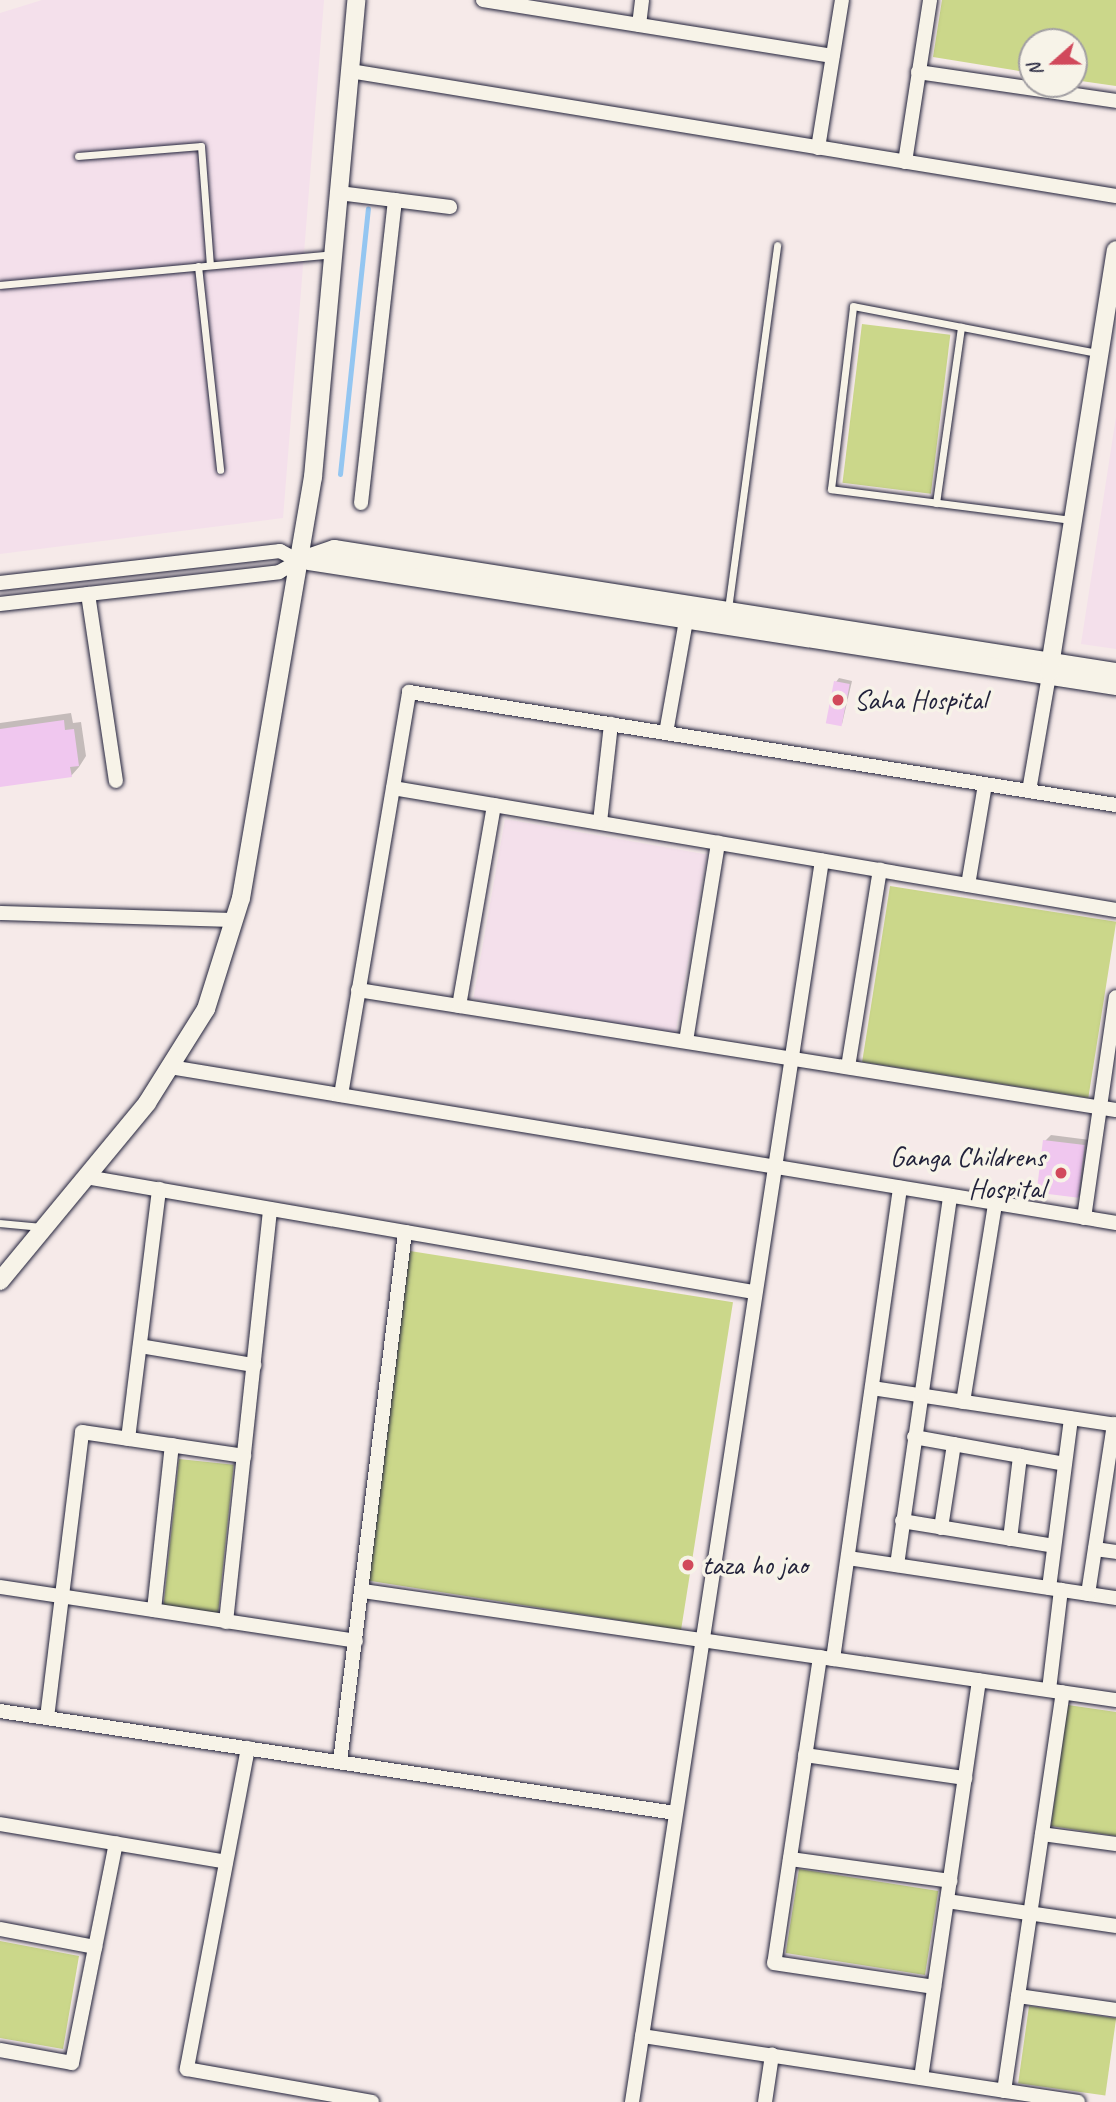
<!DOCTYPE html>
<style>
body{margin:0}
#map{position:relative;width:1116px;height:2102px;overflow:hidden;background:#f6eae9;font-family:Caveat,sans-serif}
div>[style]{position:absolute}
.built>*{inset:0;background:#f4e0eb;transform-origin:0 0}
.green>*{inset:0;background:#cbd78a;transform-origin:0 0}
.shadow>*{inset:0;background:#0003}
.stream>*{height:5px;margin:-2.5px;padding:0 2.5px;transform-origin:2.5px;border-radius:2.5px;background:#94c6f1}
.building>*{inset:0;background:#f0c7ef;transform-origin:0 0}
.roads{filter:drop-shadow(0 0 2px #22223b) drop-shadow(0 0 2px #22223b)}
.service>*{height:7px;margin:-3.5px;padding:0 3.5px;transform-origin:3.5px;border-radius:3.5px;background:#f7f3e8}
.minor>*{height:14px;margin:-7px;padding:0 7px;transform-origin:7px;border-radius:7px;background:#f7f3e8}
.tertiary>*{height:18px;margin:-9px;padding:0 9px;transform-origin:9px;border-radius:9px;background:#f7f3e8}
.dots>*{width:19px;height:19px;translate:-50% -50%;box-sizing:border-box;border:4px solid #f7f3e8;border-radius:50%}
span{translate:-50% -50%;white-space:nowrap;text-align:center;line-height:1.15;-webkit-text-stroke:7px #f7f3e8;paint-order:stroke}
.poi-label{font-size:28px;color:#22223b}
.left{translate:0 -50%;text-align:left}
.right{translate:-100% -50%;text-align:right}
.north{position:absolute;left:1018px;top:28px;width:70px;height:70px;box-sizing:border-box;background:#f7f3e8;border:2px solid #a29fa3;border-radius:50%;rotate:249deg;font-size:19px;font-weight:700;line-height:28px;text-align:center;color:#22223b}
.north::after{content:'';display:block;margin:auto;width:24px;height:32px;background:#d1495b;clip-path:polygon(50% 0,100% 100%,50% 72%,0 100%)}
</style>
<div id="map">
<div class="built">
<div style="clip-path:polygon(42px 0,324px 0,283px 518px,0 554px,0 13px)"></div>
<div style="clip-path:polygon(1116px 417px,1116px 649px,1081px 644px)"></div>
<div style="left:505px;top:819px;width:205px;height:182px;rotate:10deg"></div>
</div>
<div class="green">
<div style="clip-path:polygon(942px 0,1116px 0,1116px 86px,1074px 80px,1074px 42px,1032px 42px,1032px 73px,933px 57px)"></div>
<div style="left:862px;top:324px;width:89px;height:160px;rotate:7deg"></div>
<div style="left:890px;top:886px;width:229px;height:178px;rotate:9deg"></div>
<div style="left:410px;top:1251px;width:327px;height:332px;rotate:9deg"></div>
<div style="left:179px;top:1459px;width:55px;height:149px;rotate:6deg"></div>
<div style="clip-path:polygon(1068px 1705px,1116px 1712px,1116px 1836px,1051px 1826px)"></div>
<div style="left:799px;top:1869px;width:141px;height:85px;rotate:9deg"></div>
<div style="clip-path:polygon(0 1941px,79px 1956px,63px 2049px,0 2038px)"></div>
<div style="left:1029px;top:2006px;width:88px;height:78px;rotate:8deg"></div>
</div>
<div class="shadow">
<div style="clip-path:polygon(839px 678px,852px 681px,842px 724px,836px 682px)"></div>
<div style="clip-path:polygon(71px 713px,73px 723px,81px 722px,86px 756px,79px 767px,71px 776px,0 786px,0 723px)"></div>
<div style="clip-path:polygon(1051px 1135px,1090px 1140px,1084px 1191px,1078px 1197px,1045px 1141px)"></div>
</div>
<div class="stream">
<div style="left:340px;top:474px;width:267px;rotate:-84deg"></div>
</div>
<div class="building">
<div style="left:834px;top:681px;width:16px;height:43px;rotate:11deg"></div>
<div style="clip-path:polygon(64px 720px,65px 730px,74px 729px,79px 766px,70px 767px,72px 777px,0 787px,0 729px)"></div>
<div style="left:1043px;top:1140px;width:42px;height:53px;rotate:7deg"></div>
</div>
<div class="roads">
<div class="service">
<div style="left:78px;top:156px;width:123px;rotate:-4.6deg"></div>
<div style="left:201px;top:146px;width:119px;rotate:85.7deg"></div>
<div style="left:198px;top:266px;width:205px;rotate:83.8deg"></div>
<div style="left:0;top:285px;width:333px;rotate:-5.3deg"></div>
<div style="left:936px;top:503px;width:178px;rotate:-81.9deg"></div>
<div style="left:1072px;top:520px;width:243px;rotate:-172.7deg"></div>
<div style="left:831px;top:489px;width:184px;rotate:-83.1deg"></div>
<div style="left:853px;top:306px;width:249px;rotate:10.9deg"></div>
<div style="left:728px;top:609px;width:367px;rotate:-82.3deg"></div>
<div style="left:0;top:1223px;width:41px;rotate:5.6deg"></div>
</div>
<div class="minor">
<div style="left:483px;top:0;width:354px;rotate:9.1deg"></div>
<div style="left:639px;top:25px;width:25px;rotate:-83deg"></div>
<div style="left:350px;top:71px;width:776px;rotate:9.27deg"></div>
<div style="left:918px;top:72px;width:200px;rotate:8.3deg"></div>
<div style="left:818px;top:148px;width:150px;rotate:-80.8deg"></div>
<div style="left:905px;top:162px;width:164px;rotate:-81.2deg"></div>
<div style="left:339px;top:193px;width:112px;rotate:7.2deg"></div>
<div style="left:361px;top:503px;width:305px;rotate:-83.6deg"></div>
<div style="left:0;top:583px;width:282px;rotate:-6.5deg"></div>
<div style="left:280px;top:551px;width:21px;rotate:28deg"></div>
<div style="left:88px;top:594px;width:189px;rotate:81.5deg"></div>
<div style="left:0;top:604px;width:281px;rotate:-6.5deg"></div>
<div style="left:279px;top:572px;width:23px;rotate:-29deg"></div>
<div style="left:666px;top:733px;width:125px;rotate:-79.9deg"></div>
<div style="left:393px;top:788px;width:733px;rotate:9.58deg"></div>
<div style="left:1029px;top:791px;width:118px;rotate:-80.2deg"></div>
<div style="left:600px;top:822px;width:99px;rotate:-83.6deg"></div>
<div style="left:968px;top:885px;width:102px;rotate:-80.4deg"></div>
<div style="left:0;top:913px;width:234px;rotate:1.7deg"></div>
<div style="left:358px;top:990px;width:767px;rotate:9deg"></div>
<div style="left:459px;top:1006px;width:204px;rotate:-80.1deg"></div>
<div style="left:686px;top:1041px;width:201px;rotate:-80.8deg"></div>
<div style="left:170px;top:1067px;width:959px;rotate:9.36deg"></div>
<div style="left:848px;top:1067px;width:200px;rotate:-80.8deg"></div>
<div style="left:341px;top:1095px;width:409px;rotate:-80.4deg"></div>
<div style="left:409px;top:692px;width:716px;rotate:9.08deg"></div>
<div style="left:86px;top:1177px;width:678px;rotate:9.77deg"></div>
<div style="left:1084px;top:1218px;width:223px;rotate:-81.8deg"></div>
<div style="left:140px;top:1346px;width:116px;rotate:9.5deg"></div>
<div style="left:872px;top:1388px;width:247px;rotate:8.6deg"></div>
<div style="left:963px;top:1402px;width:201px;rotate:-80.8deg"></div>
<div style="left:914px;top:1437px;width:153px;rotate:10.1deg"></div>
<div style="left:128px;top:1439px;width:252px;rotate:-82.9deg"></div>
<div style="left:902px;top:1521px;width:154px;rotate:9.3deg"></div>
<div style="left:941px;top:1528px;width:85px;rotate:-81.2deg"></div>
<div style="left:1010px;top:1539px;width:84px;rotate:-83.1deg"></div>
<div style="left:1095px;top:1549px;width:21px;rotate:8deg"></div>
<div style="left:848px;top:1558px;width:271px;rotate:8.5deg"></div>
<div style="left:897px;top:1565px;width:373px;rotate:-81.8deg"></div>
<div style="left:0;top:1587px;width:360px;rotate:8.6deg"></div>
<div style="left:1049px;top:1588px;width:171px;rotate:-82.6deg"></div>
<div style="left:363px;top:1591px;width:761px;rotate:8.24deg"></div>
<div style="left:1088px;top:1594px;width:172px;rotate:-81.3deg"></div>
<div style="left:154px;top:1610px;width:166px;rotate:-83.8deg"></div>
<div style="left:226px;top:1622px;width:415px;rotate:-83.9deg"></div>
<div style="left:820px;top:1657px;width:309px;rotate:98.5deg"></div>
<div style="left:774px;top:1963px;width:162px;rotate:8.5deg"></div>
<div style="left:833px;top:1659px;width:476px;rotate:-81.9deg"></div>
<div style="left:1049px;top:1690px;width:101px;rotate:-83.2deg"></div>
<div style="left:0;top:1711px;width:683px;rotate:8.59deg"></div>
<div style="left:47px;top:1718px;width:288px;rotate:-83deg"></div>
<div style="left:82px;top:1432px;width:164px;rotate:8.4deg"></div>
<div style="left:248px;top:1748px;width:327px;rotate:100.8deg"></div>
<div style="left:187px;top:2069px;width:188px;rotate:10.1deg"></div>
<div style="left:805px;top:1755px;width:162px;rotate:8.2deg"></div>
<div style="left:340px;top:1762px;width:534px;rotate:-83.01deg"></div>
<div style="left:0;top:1824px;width:229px;rotate:9.5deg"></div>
<div style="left:1042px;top:1834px;width:75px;rotate:7.7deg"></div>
<div style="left:790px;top:1859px;width:162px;rotate:7.8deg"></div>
<div style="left:947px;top:1901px;width:171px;rotate:8.4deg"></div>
<div style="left:0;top:1929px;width:97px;rotate:10.7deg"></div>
<div style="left:1018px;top:1996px;width:99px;rotate:8.1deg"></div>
<div style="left:642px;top:2036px;width:441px;rotate:8.6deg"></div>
<div style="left:0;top:2050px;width:73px;rotate:10.2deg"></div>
<div style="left:72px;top:2063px;width:224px;rotate:-78.7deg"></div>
<div style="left:921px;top:2078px;width:402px;rotate:-81.7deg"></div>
<div style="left:1004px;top:2091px;width:403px;rotate:-81.6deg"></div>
<div style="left:632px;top:2102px;width:1256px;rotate:-81.3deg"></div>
<div style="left:765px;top:2102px;width:48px;rotate:-81.5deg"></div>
</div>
<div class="tertiary">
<div style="left:299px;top:561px;width:37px;rotate:-19deg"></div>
<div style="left:334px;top:549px;width:792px;rotate:8.94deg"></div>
<div style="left:309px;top:561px;width:817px;rotate:8.8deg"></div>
<div style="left:1049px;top:672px;width:427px;rotate:-81deg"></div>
<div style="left:0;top:1281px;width:231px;rotate:-50.4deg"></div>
<div style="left:147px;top:1103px;width:111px;rotate:-57.9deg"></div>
<div style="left:206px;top:1009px;width:116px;rotate:-72.5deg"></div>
<div style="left:241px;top:898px;width:427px;rotate:-80.3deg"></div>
<div style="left:313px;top:477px;width:479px;rotate:-84.8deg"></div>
</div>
</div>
<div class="dots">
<div style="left:838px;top:700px;background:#d1495b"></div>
<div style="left:1061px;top:1173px;background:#d1495b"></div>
<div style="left:688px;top:1565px;background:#d1495b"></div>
</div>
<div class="poi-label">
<span class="left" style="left:854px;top:700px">Saha Hospital</span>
<span class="right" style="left:1045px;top:1173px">Ganga Childrens<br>Hospital</span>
<span class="left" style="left:702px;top:1565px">taza ho jao</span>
</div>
<div class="north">N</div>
</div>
